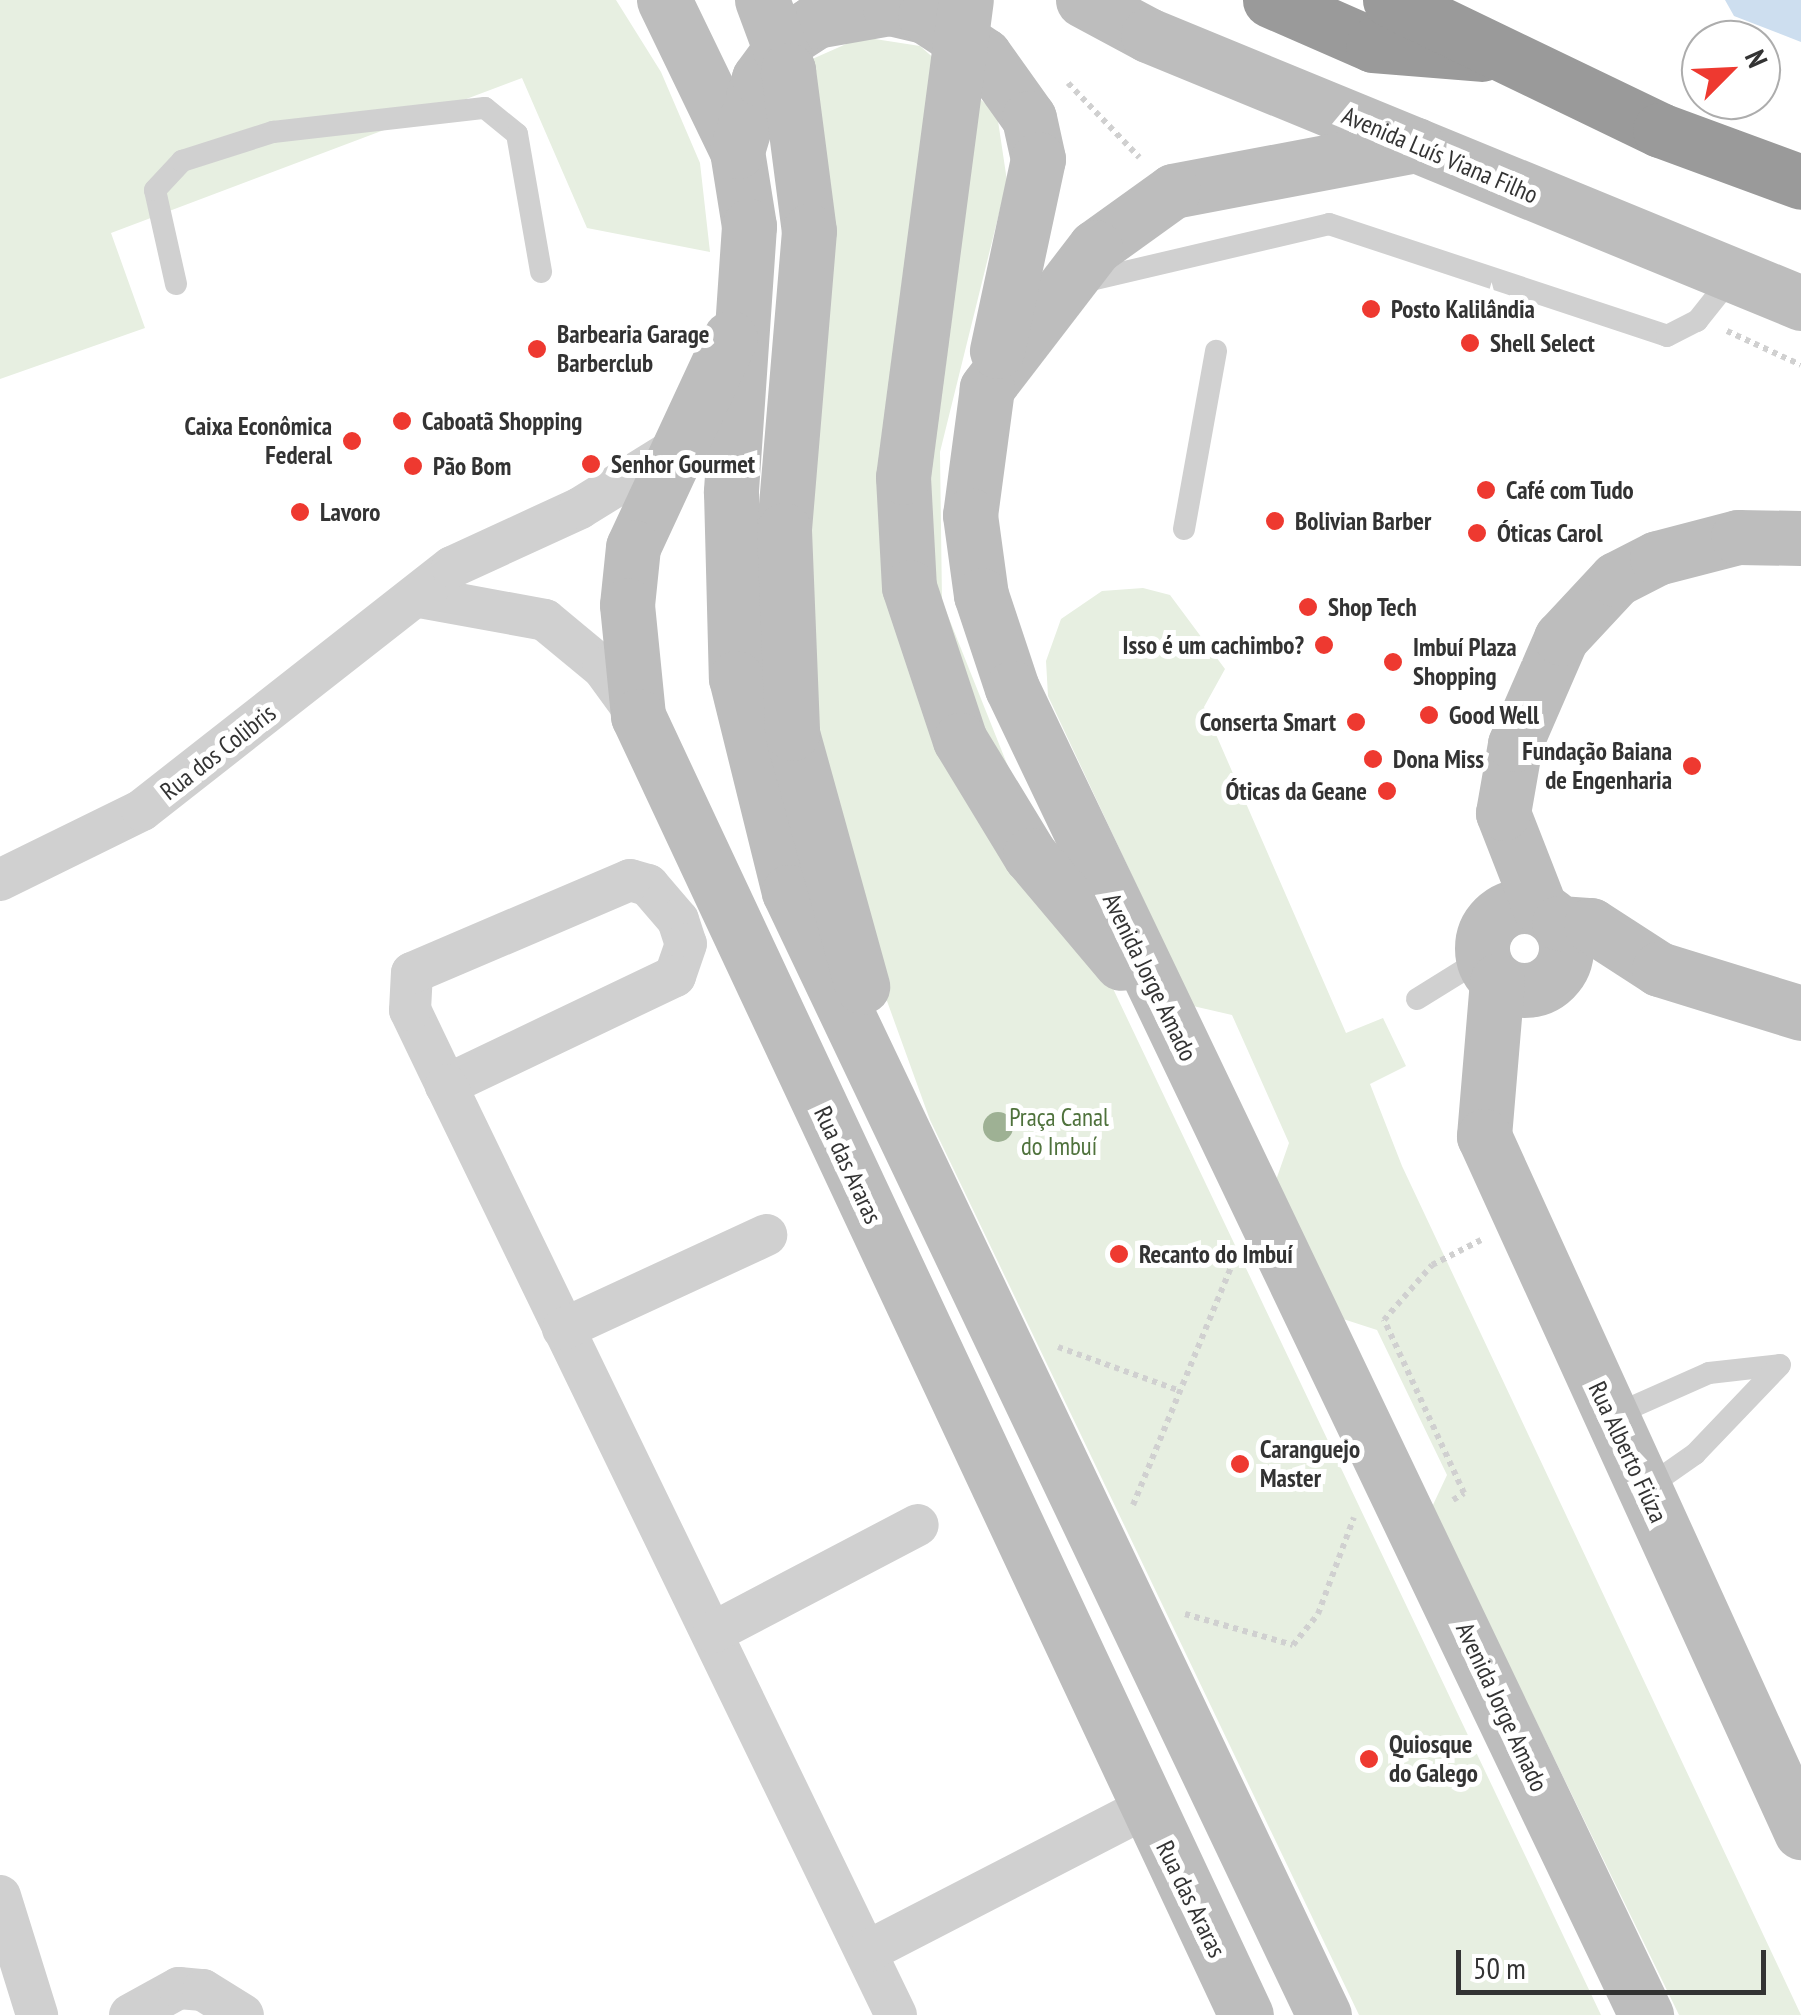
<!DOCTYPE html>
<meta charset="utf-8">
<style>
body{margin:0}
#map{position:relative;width:1801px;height:2015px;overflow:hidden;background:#fff;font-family:"PT Sans Narrow",sans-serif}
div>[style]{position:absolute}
.green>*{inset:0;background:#e7efe1}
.water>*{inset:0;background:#cddeef}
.path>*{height:6px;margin-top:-3px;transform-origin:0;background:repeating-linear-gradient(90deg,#d0d0d0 0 5px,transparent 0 10px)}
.lane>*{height:22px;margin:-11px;padding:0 11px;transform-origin:11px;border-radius:11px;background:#d0d0d0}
.street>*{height:42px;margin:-21px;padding:0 21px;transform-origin:21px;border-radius:21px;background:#d0d0d0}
.secondary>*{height:55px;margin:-27.5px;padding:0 27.5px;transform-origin:27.5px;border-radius:27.5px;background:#bdbdbd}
.secondary>.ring{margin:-27.5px;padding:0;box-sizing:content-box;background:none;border:55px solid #bdbdbd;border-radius:50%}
.highway>*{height:55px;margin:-27.5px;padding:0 27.5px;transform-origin:27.5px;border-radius:27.5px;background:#9a9a9a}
.secondary-bridge>*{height:55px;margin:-27.5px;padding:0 27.5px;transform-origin:27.5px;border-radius:27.5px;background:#bdbdbd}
.trees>*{width:30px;height:30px;margin:-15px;border-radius:50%;background:#9eb194}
.dots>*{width:28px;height:28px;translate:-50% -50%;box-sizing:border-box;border:5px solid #fff;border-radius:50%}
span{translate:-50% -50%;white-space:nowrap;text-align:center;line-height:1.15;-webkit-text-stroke:10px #fff;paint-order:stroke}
.street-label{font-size:25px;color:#333}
.poi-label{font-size:25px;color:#333;font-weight:700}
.left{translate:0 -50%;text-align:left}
.right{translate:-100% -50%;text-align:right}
.park-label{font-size:25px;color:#4f723c}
.north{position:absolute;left:1681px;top:20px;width:100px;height:100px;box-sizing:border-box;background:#fff;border:2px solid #adadad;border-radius:50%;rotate:66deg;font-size:28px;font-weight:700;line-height:40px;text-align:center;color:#333}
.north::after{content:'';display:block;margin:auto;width:35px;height:45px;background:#ee3930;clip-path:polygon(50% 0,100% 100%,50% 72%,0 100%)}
.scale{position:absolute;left:1456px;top:1950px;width:310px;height:45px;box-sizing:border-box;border:5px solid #333;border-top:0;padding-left:12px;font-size:30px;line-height:35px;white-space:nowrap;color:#333;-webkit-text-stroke:8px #fff;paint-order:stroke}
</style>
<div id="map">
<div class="green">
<div style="clip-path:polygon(0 0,616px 0,661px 72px,700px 163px,710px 252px,587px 228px,522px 78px,111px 233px,145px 328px,0 379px)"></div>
<div style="clip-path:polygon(862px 37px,920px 46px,997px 114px,1007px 181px,940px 452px,942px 601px,1011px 774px,1601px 2015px,1359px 2015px,930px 1120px,853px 907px,802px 643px,801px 64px)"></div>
<div style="clip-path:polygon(1143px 588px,1170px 595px,1225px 669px,1204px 707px,1346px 1033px,1383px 1018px,1406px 1066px,1370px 1084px,1402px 1166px,1801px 2015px,1679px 2015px,1432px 1507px,1447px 1475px,1377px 1330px,1340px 1318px,1275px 1183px,1289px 1143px,1232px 1015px,1193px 1006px,1048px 696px,1046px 661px,1061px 619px,1102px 591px)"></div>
</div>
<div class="water">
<div style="clip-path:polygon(1725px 0,1801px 0,1801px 42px,1734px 16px)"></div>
</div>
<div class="path">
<div style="left:1068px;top:83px;width:103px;rotate:46.2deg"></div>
<div style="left:1727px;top:331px;width:81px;rotate:24.7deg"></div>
<div style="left:1058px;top:1347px;width:130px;rotate:19.8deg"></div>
<div style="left:1453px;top:1500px;width:13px;rotate:-32deg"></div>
<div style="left:1464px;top:1493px;width:191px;rotate:-114.8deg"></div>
<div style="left:1384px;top:1320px;width:73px;rotate:-48.9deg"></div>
<div style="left:1432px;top:1265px;width:55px;rotate:-27deg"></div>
<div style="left:1133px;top:1505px;width:263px;rotate:-67.6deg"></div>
<div style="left:1185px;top:1614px;width:112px;rotate:16deg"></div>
<div style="left:1293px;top:1645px;width:40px;rotate:-51deg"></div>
<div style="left:1318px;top:1614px;width:103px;rotate:-69.6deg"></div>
</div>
<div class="lane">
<div style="left:1078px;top:283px;width:258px;rotate:-13.2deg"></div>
<div style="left:1329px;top:224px;width:356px;rotate:18.3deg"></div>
<div style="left:1667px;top:336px;width:34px;rotate:-27deg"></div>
<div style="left:1697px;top:321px;width:56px;rotate:-51.5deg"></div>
<div style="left:176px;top:284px;width:96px;rotate:-102.6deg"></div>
<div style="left:155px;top:190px;width:40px;rotate:-47deg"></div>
<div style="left:182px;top:161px;width:96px;rotate:-17.7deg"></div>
<div style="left:273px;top:132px;width:213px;rotate:-6.5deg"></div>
<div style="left:485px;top:108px;width:41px;rotate:39.1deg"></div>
<div style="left:517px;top:134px;width:140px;rotate:80.1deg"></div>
<div style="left:1184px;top:529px;width:181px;rotate:-79.8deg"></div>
<div style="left:1417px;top:999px;width:78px;rotate:-31.8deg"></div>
<div style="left:1612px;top:1416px;width:106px;rotate:-23.9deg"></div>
<div style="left:1709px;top:1373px;width:71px;rotate:-6.4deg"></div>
<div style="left:1645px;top:1489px;width:61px;rotate:-35deg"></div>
<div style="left:1695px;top:1454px;width:123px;rotate:-46.3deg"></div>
</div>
<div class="street">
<div style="left:420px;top:597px;width:127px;rotate:10.4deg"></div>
<div style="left:545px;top:620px;width:75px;rotate:39.6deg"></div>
<div style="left:603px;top:668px;width:59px;rotate:53.9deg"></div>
<div style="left:0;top:880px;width:158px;rotate:-26.2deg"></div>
<div style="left:142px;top:810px;width:394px;rotate:-38.1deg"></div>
<div style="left:452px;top:567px;width:141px;rotate:-24.7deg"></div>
<div style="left:580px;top:508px;width:108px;rotate:-31.8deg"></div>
<div style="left:630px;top:880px;width:19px;rotate:16deg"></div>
<div style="left:648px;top:885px;width:46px;rotate:49.4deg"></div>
<div style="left:678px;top:920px;width:25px;rotate:72deg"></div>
<div style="left:686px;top:944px;width:34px;rotate:109deg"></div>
<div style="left:675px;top:976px;width:254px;rotate:154.5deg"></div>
<div style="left:446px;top:1085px;width:83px;rotate:-115.6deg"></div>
<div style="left:410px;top:1010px;width:37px;rotate:-87deg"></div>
<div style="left:412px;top:973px;width:237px;rotate:-23.1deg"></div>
<div style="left:446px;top:1085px;width:1033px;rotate:64.18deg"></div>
<div style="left:563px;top:1329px;width:224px;rotate:-24.8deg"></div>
<div style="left:714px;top:1632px;width:230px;rotate:-27.7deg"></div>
<div style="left:0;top:1896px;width:125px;rotate:72.7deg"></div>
<div style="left:866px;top:1952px;width:316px;rotate:-27.3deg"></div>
<div style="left:130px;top:2015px;width:56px;rotate:-28.9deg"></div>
<div style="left:179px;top:1988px;width:24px;rotate:5deg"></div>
<div style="left:203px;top:1990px;width:47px;rotate:32deg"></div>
</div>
<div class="secondary">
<div style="left:664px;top:0;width:168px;rotate:64.2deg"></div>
<div style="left:737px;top:151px;width:76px;rotate:80.9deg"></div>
<div style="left:749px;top:226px;width:267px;rotate:93.9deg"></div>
<div style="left:731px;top:492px;width:186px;rotate:88.5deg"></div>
<div style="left:736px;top:678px;width:220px;rotate:76.1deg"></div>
<div style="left:789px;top:892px;width:1244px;rotate:64.53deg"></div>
<div style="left:1083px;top:0;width:74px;rotate:28.3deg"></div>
<div style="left:1148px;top:35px;width:706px;rotate:22.31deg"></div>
<div style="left:1416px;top:145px;width:247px;rotate:169.3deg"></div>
<div style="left:1173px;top:191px;width:96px;rotate:144.3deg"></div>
<div style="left:1095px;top:247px;width:178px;rotate:127.5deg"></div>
<div style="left:987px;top:388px;width:128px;rotate:97.6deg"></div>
<div style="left:970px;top:515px;width:81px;rotate:82.2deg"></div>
<div style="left:981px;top:595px;width:98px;rotate:71.6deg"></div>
<div style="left:1012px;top:688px;width:1471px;rotate:64.46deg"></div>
<div style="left:737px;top:151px;width:76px;rotate:-73.2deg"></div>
<div style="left:759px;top:78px;width:47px;rotate:-53.6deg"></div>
<div style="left:787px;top:40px;width:35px;rotate:-33deg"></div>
<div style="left:816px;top:21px;width:75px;rotate:-10deg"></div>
<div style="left:890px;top:8px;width:36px;rotate:13deg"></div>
<div style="left:925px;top:16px;width:71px;rotate:33.5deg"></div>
<div style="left:984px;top:55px;width:77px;rotate:54.5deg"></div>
<div style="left:1029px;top:118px;width:42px;rotate:77.6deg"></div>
<div style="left:1038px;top:159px;width:196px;rotate:102.1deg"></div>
<div style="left:730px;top:338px;width:230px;rotate:114.9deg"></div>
<div style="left:633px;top:547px;width:58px;rotate:95.9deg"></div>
<div style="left:627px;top:605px;width:112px;rotate:84.3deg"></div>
<div style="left:638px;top:716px;width:1434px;rotate:64.92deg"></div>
<div style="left:903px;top:477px;width:110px;rotate:86.9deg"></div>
<div style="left:909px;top:587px;width:161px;rotate:71.6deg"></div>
<div style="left:960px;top:740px;width:135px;rotate:58.7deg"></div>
<div style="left:1030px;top:855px;width:141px;rotate:49.9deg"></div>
<div style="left:792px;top:733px;width:263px;rotate:74.5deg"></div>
<div class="ring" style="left:1482px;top:906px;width:29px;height:29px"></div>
<div style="left:1540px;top:908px;width:102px;rotate:-111.3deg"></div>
<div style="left:1503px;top:813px;width:70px;rotate:-80.1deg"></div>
<div style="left:1515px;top:744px;width:116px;rotate:-66.5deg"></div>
<div style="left:1561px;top:638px;width:81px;rotate:-47deg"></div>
<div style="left:1616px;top:579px;width:46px;rotate:-27.1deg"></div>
<div style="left:1657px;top:558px;width:84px;rotate:-14.5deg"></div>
<div style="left:1738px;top:537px;width:63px;rotate:0.9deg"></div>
<div style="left:1559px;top:923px;width:32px;rotate:4deg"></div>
<div style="left:1591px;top:925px;width:81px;rotate:32.9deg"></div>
<div style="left:1659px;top:969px;width:149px;rotate:17.2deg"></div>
<div style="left:1497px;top:981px;width:156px;rotate:94.8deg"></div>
<div style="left:1484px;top:1136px;width:765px;rotate:65.51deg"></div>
</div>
<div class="highway">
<div style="left:1270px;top:0;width:112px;rotate:23.6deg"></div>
<div style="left:1373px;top:45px;width:109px;rotate:4.7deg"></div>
<div style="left:1390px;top:0;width:300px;rotate:25.7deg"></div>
<div style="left:1660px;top:130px;width:150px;rotate:20.2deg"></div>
</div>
<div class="secondary-bridge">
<div style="left:762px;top:0;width:75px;rotate:69.6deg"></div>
<div style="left:788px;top:70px;width:162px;rotate:82.6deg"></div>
<div style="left:809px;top:231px;width:300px;rotate:94.8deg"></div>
<div style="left:784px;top:530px;width:203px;rotate:87.7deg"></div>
<div style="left:903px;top:477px;width:481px;rotate:-82.5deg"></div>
</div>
<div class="trees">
<div style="left:998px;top:1127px"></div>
</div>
<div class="dots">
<div style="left:1371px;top:309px;background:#ee3930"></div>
<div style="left:1470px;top:343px;background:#ee3930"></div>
<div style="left:537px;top:349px;background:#ee3930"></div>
<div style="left:402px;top:421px;background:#ee3930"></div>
<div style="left:352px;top:441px;background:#ee3930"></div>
<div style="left:591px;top:464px;background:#ee3930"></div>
<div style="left:413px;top:466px;background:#ee3930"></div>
<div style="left:1486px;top:490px;background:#ee3930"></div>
<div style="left:300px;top:512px;background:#ee3930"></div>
<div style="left:1275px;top:521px;background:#ee3930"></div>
<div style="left:1477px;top:533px;background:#ee3930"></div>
<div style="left:1308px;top:607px;background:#ee3930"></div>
<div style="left:1324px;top:645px;background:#ee3930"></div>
<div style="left:1393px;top:662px;background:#ee3930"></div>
<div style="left:1429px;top:715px;background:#ee3930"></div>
<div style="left:1356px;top:722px;background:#ee3930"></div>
<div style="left:1373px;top:759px;background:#ee3930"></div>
<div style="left:1692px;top:766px;background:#ee3930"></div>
<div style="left:1387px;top:791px;background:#ee3930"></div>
<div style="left:1119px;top:1254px;background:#ee3930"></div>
<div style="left:1240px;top:1464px;background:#ee3930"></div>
<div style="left:1369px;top:1759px;background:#ee3930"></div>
</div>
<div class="street-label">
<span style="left:1440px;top:155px;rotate:23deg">Avenida Luís Viana Filho</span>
<span style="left:218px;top:752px;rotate:-38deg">Rua dos Colibris</span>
<span style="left:1150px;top:977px;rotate:64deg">Avenida Jorge Amado</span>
<span style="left:848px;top:1165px;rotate:65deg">Rua das Araras</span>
<span style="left:1628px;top:1452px;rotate:65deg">Rua Alberto Fiúza</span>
<span style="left:1502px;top:1707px;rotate:65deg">Avenida Jorge Amado</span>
<span style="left:1191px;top:1899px;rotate:64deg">Rua das Araras</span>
</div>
<div class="poi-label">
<span class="left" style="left:1391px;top:309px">Posto Kalilândia</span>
<span class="left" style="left:557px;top:349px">Barbearia Garage<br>Barberclub</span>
<span class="left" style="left:1490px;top:343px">Shell Select</span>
<span class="left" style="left:422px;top:421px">Caboatã Shopping</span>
<span class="right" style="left:332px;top:441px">Caixa Econômica<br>Federal</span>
<span class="left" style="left:611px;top:464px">Senhor Gourmet</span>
<span class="left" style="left:433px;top:466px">Pão Bom</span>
<span class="left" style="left:1506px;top:490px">Café com Tudo</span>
<span class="left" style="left:320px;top:512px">Lavoro</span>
<span class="left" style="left:1295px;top:521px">Bolivian Barber</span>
<span class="left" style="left:1497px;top:533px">Óticas Carol</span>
<span class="left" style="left:1328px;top:607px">Shop Tech</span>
<span class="right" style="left:1304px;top:645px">Isso é um cachimbo?</span>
<span class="left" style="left:1413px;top:662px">Imbuí Plaza<br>Shopping</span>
<span class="left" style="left:1449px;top:715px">Good Well</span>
<span class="right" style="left:1336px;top:722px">Conserta Smart</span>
<span class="right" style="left:1672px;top:766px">Fundação Baiana<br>de Engenharia</span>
<span class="left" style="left:1393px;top:759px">Dona Miss</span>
<span class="right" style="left:1367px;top:791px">Óticas da Geane</span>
<span class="left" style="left:1139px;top:1254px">Recanto do Imbuí</span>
<span class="left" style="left:1260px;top:1464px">Caranguejo<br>Master</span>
<span class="left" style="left:1389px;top:1759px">Quiosque<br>do Galego</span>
</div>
<div class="park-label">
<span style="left:1059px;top:1132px">Praça Canal<br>do Imbuí</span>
</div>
<div class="north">N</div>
<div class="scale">50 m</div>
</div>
